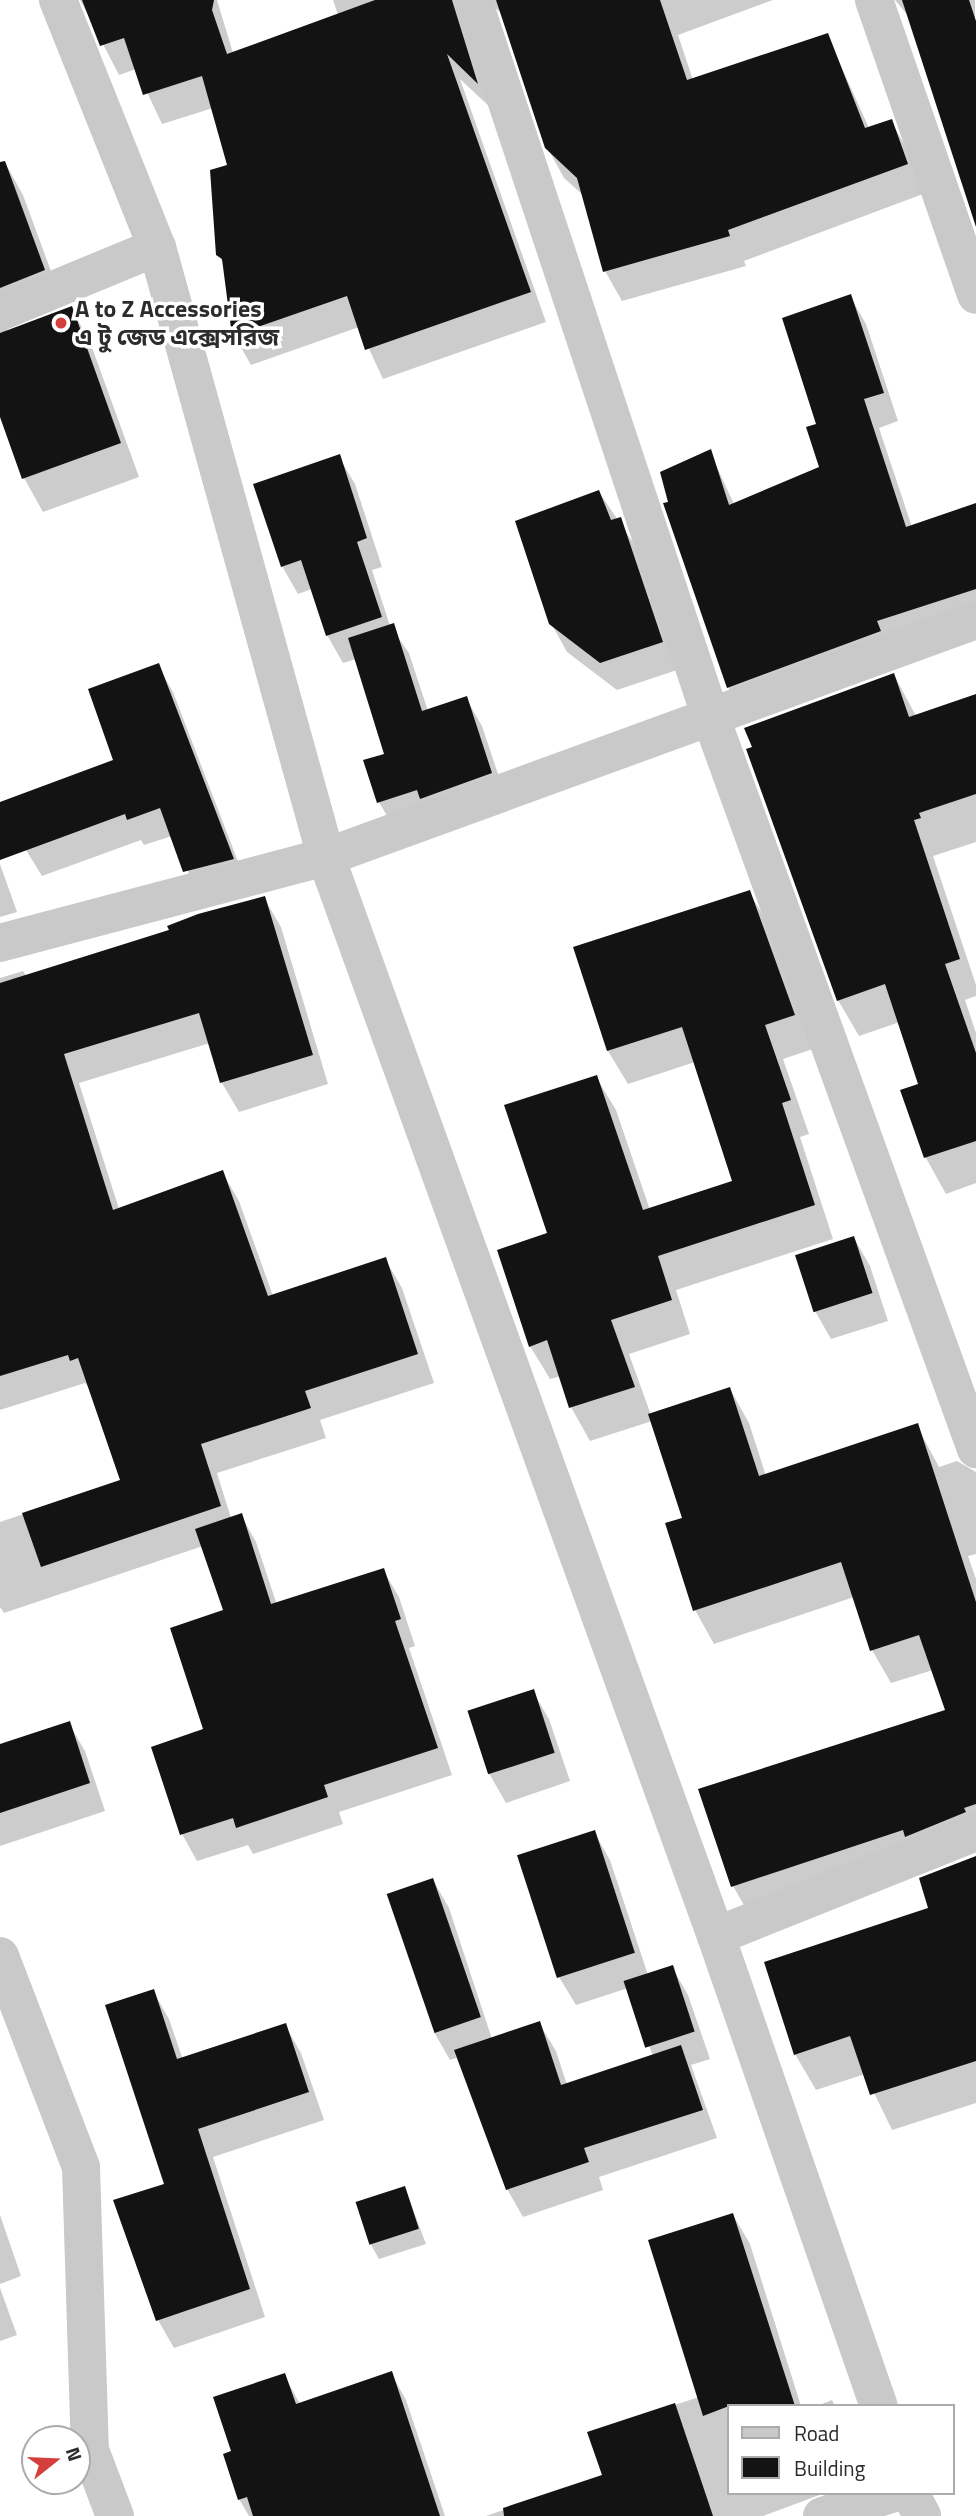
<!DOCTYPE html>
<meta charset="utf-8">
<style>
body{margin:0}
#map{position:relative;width:976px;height:2516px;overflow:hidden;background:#fff;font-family:"Titillium Web","Noto Sans Bengali",sans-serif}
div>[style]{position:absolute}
.shadow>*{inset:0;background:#0003}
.building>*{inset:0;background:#131313;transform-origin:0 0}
.minor>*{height:38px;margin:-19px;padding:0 19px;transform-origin:19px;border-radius:19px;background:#c9c9c9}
.dots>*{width:19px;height:19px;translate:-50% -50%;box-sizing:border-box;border:4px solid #fff;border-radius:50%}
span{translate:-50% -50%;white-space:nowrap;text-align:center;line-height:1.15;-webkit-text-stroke:7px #fff;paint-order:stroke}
.poi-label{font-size:24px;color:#2c2c2c;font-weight:700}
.left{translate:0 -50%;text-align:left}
.legend{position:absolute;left:727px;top:2404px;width:228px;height:91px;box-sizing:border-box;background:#fff;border:2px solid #ababab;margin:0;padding:9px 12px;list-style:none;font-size:21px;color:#2c2c2c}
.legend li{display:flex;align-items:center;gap:14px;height:35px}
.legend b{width:35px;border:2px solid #ababab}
.north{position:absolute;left:21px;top:2425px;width:70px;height:70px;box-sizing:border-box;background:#fff;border:2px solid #ababab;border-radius:50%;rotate:72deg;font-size:19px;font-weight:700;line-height:28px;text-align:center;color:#2c2c2c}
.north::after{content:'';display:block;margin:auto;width:24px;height:32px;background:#d43f3c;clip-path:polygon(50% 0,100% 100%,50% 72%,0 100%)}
</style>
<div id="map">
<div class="shadow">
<div style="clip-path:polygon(80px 0,217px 0,233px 53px,338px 15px,333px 0,773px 0,678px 35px,693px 80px,827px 35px,869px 128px,891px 121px,908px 151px,923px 194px,744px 261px,746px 266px,622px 301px,605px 271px,584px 196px,564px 178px,547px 147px,503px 14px,495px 8px,492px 109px,460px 79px,546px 322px,383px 379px,359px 327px,251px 365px,234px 335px,225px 266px,218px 254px,229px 166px,213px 108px,162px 124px,136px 69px,119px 75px)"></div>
<div style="clip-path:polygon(895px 0,975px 0,976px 197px,910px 18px)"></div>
<div style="clip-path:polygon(4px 161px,23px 195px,63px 304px,10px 326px,4px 334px,71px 308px,90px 342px,139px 477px,43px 512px,24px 478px,0 411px,0 163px)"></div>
<div style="clip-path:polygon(850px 296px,866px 324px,898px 421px,879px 428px,912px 527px,976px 505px,976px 622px,745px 715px,728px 687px,671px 503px,710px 452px,734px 504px,821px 468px,818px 425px)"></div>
<div style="clip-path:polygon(339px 457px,355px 484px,382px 567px,372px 570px,390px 626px,409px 653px,428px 711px,466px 698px,482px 726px,507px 801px,395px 830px,379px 802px,366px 762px,386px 755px,356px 659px,343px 663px,327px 635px,312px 589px,298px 594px,282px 566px)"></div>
<div style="clip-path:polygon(599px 492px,636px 547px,677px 670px,617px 690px,567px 652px,551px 623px)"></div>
<div style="clip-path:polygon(158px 666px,173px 692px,247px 885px,200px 898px,172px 836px,144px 845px,141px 840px,42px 876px,26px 850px,116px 761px)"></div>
<div style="clip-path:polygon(894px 675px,916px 716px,976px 696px,976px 842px,933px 856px,976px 985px,976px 996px,965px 1000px,976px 1033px,976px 1183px,946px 1194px,926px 1158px,902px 1091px,920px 1085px,900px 1022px,859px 1036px,838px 1000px)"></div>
<div style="clip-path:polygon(0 864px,17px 912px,0 917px)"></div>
<div style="clip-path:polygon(749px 892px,769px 925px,813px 1049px,783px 1059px,809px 1134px,800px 1137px,833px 1239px,676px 1290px,690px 1334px,629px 1354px,651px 1415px,730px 1389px,749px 1423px,766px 1476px,917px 1426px,939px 1467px,957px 1461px,976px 1472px,976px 1554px,968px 1556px,976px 1579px,976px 1850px,752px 1919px,733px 1886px,947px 1711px,933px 1670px,891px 1683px,872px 1650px,854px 1597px,714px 1644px,695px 1610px,684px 1519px,652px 1421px,590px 1441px,571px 1407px,561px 1376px,550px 1379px,530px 1346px,550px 1234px,596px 1077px,616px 1110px,650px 1210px,734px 1182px,695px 1062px,628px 1084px,608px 1051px,575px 948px)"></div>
<div style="clip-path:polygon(264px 898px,281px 927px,328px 1084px,239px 1112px,222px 1083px,210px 1043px,79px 1083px,119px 1209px,222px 1172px,239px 1201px,273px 1296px,385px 1259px,402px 1288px,434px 1383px,320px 1420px,326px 1438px,217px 1473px,231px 1518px,241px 1515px,256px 1542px,277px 1605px,383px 1570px,399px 1597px,415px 1646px,409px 1648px,452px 1775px,339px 1812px,343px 1824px,253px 1854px,248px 1845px,197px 1861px,182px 1834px,226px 1611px,203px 1546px,4px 1613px,0 1607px,0 1522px,122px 1481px,90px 1388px,85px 1383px,0 1410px,0 978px,23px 971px,27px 977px)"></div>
<div style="clip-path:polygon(854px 1238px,870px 1266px,888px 1321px,831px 1339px,815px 1311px,797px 1256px)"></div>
<div style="clip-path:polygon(533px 1692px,549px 1719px,570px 1781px,506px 1803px,490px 1775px,470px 1713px)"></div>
<div style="clip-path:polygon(69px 1724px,85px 1751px,105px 1811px,0 1846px,0 1746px)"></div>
<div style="clip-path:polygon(594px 1832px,610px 1860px,648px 1975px,672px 1967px,688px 1995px,710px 2059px,691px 2065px,717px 2138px,599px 2177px,603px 2190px,523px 2217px,507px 2189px,459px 2057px,450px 2060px,434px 2032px,433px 1880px,449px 1908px,492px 2039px,539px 2023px,556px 2051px,567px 2085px,653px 2056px,628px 1988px,576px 2005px,559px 1977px)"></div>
<div style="clip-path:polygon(976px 1857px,976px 2103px,892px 2130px,865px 2074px,816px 2090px,795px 2054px)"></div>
<div style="clip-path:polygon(153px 1991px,169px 2019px,183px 2060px,285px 2025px,301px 2053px,324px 2120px,213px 2157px,265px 2317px,174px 2348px,158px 2320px,166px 2185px)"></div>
<div style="clip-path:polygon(405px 2188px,426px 2244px,379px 2259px,371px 2245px)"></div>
<div style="clip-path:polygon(0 2215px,21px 2276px,0 2284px)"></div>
<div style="clip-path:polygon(733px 2215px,750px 2244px,801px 2406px,729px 2406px,729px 2493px,825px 2493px,763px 2516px,486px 2516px,604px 2476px,590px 2433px,699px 2397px)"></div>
<div style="clip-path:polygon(0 2288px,17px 2335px,0 2341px)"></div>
<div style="clip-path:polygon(391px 2373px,406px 2400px,445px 2516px,249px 2516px,239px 2499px,233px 2452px,284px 2375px,300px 2404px)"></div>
<div style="clip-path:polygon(832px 2400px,835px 2406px,817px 2406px)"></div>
</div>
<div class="building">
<div style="clip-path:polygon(82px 0,214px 0,212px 10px,227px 54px,375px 0,452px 0,478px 84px,447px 54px,531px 292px,365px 350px,347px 296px,232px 336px,222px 259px,216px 255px,210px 170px,227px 165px,202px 76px,143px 95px,124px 38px,100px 46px)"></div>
<div style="clip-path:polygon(496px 0,660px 0,687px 80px,828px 33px,865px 128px,892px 119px,908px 164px,728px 230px,730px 236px,603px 272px,577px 178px,545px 148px)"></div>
<div style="clip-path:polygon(902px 0,969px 0,976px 21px,976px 227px)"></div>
<div style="clip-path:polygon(5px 161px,45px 270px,0 288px,0 162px)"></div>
<div style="clip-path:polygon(851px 294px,884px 393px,864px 399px,906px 527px,976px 503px,976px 589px,877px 621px,881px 631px,727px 688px,663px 503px,668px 502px,660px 472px,711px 449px,729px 505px,819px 467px,806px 427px,816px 424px,782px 318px)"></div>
<div style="clip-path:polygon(72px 306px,121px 443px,22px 479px,0 417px,0 333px)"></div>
<div style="clip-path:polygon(340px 454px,367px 538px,357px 542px,382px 617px,326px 636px,301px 560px,281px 567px,253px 484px)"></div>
<div style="clip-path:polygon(599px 490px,611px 520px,621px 517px,663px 642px,600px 663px,549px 624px,515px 521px)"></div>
<div style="clip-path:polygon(394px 623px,422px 711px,467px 696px,492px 773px,420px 799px,417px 790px,377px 803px,363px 760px,384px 754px,348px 638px)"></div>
<div style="clip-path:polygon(159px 663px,234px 859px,183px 872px,160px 808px,127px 820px,125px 814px,0 860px,0 802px,113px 760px,88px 689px)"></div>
<div style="clip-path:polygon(894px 673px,909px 717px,976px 694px,976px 794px,919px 813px,921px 818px,914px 820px,960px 959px,945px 964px,976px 1053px,976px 1141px,924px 1158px,900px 1090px,918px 1084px,885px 984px,837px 1001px,746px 749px,752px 747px,744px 728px)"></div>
<div style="clip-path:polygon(750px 890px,795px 1015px,765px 1025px,791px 1100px,782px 1103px,815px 1205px,658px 1256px,672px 1300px,611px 1320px,635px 1387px,569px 1408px,547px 1340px,529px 1347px,497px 1250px,547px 1233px,504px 1105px,597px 1075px,643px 1210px,732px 1181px,682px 1027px,607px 1051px,573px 947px)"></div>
<div style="clip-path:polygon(265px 896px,313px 1055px,220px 1083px,199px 1013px,64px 1054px,113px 1210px,223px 1170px,268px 1296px,386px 1257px,418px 1354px,305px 1391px,311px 1408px,201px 1444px,221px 1506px,41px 1567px,22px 1513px,120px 1480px,78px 1358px,70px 1361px,68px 1355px,0 1376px,0 983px,169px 930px,167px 926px,198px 914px)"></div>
<div style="left:854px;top:1236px;width:60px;height:62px;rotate:72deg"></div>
<div style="clip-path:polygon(730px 1387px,759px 1476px,918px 1423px,976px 1602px,976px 1804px,964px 1808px,966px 1812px,905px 1837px,903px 1830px,731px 1887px,698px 1789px,945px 1710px,919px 1635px,870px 1651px,841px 1562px,693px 1611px,665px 1523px,682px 1518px,648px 1414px)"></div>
<div style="clip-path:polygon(242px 1513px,271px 1604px,384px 1568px,401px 1619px,395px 1621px,438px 1748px,324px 1785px,328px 1797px,236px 1828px,233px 1818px,180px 1835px,151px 1747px,203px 1729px,170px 1628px,223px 1610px,195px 1529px)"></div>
<div style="left:534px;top:1689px;width:67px;height:70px;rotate:72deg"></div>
<div style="clip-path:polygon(70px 1721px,90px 1783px,0 1813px,0 1744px)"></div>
<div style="left:595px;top:1830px;width:129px;height:82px;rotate:72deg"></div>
<div style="clip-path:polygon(976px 1856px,976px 2061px,870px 2095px,850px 2036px,794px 2055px,764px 1962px,928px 1908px,919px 1878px)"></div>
<div style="left:433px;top:1878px;width:147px;height:49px;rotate:71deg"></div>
<div style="left:673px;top:1965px;width:70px;height:52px;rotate:72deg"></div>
<div style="clip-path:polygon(154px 1989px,177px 2059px,286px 2023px,309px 2092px,198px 2129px,250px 2289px,156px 2321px,113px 2200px,164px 2184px,105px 2005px)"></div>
<div style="clip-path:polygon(540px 2021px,561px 2085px,681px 2045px,703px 2110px,584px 2148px,589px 2162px,506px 2190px,454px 2050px)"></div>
<div style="left:405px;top:2186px;width:45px;height:52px;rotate:72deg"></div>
<div style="clip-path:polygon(733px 2213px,795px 2406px,729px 2406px,703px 2416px,648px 2240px)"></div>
<div style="clip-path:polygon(392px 2371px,440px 2516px,253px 2516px,247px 2497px,238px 2500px,223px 2454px,231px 2451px,213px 2397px,285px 2373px,296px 2404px)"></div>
<div style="clip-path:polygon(675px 2403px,713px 2516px,504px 2516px,503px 2508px,602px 2475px,587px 2432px)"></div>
</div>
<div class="minor">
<div style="left:58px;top:0;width:266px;rotate:68.2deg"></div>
<div style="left:157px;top:247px;width:633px;rotate:74.51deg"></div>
<div style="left:326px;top:857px;width:1147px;rotate:70.13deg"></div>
<div style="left:716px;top:1936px;width:280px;rotate:-21.8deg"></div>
<div style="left:473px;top:0;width:753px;rotate:71.66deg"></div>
<div style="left:710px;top:715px;width:781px;rotate:70.08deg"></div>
<div style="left:874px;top:0;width:312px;rotate:70.9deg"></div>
<div style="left:0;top:312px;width:170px;rotate:-22.5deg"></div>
<div style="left:0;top:943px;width:337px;rotate:-14.8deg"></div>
<div style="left:326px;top:857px;width:692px;rotate:-20.03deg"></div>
<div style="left:716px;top:1936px;width:497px;rotate:70.9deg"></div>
<div style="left:0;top:1956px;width:226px;rotate:69deg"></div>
<div style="left:81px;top:2167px;width:283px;rotate:88.2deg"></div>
<div style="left:90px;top:2450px;width:71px;rotate:69.3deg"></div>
<div style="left:910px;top:2493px;width:26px;rotate:62deg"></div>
<div style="left:822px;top:2516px;width:76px;rotate:-17.7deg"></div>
</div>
<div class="dots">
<div style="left:61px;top:323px;background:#d43f3c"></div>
</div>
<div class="poi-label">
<span class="left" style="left:75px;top:323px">A to Z Accessories<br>এ টু জেড এক্সেসরিজ</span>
</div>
<ul class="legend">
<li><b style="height:9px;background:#c9c9c9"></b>Road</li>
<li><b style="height:19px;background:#131313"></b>Building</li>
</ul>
<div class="north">N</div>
</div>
